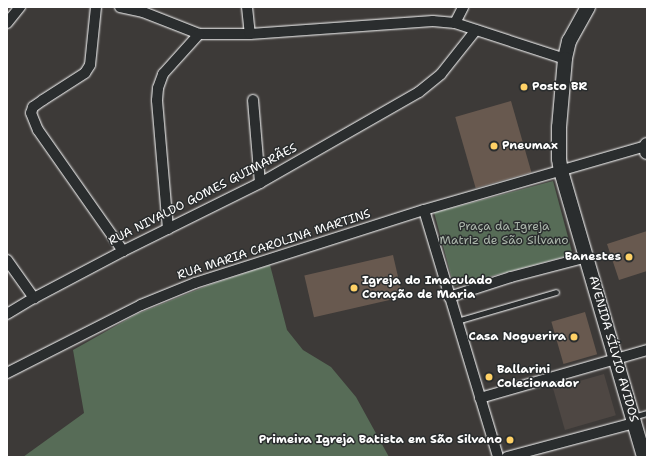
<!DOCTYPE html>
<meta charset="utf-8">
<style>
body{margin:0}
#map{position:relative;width:654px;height:464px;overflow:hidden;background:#3d3a38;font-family:"Shantell Sans",sans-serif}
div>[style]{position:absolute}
.built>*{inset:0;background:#4e4743;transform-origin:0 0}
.green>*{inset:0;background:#576c57;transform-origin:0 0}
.building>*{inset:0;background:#68594f;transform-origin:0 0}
.roads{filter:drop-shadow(0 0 1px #fff) drop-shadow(0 0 1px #fff)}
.lane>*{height:5px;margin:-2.5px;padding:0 2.5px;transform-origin:2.5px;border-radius:2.5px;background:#2a2d2e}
.street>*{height:10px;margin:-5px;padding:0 5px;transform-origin:5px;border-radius:5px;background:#2a2d2e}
.secondary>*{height:14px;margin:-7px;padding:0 7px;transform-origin:7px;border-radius:7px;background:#2a2d2e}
.dots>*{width:11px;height:11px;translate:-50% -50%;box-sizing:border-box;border:2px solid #2a2d2e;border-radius:50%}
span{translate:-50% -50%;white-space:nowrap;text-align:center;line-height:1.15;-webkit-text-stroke:3px #2a2d2e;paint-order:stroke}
.poi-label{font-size:12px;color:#fff;font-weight:700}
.left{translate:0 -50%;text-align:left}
.right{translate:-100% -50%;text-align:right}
.street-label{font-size:12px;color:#fff}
.park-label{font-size:12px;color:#abb6ab}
.frame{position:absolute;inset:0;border:8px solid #fff;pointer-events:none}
</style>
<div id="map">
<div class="built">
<div style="left:604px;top:374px;width:43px;height:53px;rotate:74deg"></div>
</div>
<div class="green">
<div style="left:553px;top:181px;width:76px;height:123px;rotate:75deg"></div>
<div style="clip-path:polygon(270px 265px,287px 330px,303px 350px,331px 367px,356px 397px,389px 457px,23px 457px,84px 413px,73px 350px,137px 314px,209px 285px)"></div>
</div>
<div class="building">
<div style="left:511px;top:101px;width:74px;height:58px;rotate:74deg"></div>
<div style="clip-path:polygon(647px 231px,647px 271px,619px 280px,607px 244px)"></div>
<div style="left:393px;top:255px;width:43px;height:91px;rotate:77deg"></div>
<div style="left:585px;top:312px;width:44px;height:35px;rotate:74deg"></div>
</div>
<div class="roads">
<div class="lane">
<div style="left:457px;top:321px;width:103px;rotate:-16.3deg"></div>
<div style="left:633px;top:417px;width:15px;rotate:-16deg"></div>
</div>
<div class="street">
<div style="left:96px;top:7px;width:58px;rotate:95.9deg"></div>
<div style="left:90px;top:65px;width:9px;rotate:122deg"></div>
<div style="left:85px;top:73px;width:50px;rotate:147.3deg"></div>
<div style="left:43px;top:100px;width:12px;rotate:145deg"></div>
<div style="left:33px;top:107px;width:6px;rotate:108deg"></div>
<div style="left:31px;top:113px;width:18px;rotate:68deg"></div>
<div style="left:38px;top:130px;width:148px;rotate:54.9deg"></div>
<div style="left:120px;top:7px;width:24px;rotate:12deg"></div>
<div style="left:143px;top:12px;width:60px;rotate:21.4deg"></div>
<div style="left:199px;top:34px;width:51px"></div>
<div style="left:250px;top:34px;width:183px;rotate:-4.1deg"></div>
<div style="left:433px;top:21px;width:22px;rotate:5deg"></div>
<div style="left:455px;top:23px;width:116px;rotate:18.1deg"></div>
<div style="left:247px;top:7px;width:27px;rotate:84deg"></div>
<div style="left:7px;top:23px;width:21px;rotate:-51deg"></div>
<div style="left:455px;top:23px;width:18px;rotate:-63deg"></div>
<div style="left:253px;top:100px;width:83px;rotate:85.2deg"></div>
<div style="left:424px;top:210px;width:258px;rotate:73.3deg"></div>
<div style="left:168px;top:229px;width:129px;rotate:-94.9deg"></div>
<div style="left:157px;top:100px;width:12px;rotate:-85deg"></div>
<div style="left:158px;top:88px;width:15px;rotate:-70deg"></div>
<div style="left:163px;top:74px;width:54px;rotate:-48deg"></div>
<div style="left:7px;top:260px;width:47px;rotate:54.6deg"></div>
<div style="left:449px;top:297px;width:65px;rotate:-17.9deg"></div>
<div style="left:511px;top:277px;width:79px;rotate:-14.7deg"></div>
<div style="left:7px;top:314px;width:31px;rotate:-31deg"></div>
<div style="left:34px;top:298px;width:101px;rotate:-27.8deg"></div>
<div style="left:123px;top:251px;width:153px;rotate:-26.4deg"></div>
<div style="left:260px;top:183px;width:183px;rotate:-29.8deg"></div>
<div style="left:419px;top:92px;width:28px;rotate:-39deg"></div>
<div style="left:441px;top:74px;width:56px;rotate:-51.5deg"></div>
<div style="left:7px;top:373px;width:150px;rotate:-26.9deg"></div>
<div style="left:141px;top:305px;width:58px;rotate:-22.2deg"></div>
<div style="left:195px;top:283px;width:240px;rotate:-17.7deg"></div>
<div style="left:424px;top:210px;width:231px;rotate:-16.1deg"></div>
<div style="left:480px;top:398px;width:174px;rotate:-16deg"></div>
<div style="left:507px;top:457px;width:131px;rotate:-15deg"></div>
</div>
<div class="secondary">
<div style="left:588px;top:7px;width:39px;rotate:119deg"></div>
<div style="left:569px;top:41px;width:18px;rotate:103deg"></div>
<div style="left:565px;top:59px;width:68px;rotate:95deg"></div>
<div style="left:559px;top:127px;width:32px;rotate:90deg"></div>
<div style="left:559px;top:159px;width:12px;rotate:81deg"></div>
<div style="left:561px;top:171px;width:298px;rotate:73.8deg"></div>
<div style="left:647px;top:145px;width:7px;rotate:90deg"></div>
</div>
</div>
<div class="dots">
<div style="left:524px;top:87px;background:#ffd166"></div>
<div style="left:494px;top:146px;background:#ffd166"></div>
<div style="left:629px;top:257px;background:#ffd166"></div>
<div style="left:354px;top:288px;background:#ffd166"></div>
<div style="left:574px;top:337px;background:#ffd166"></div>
<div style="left:489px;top:377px;background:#ffd166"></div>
<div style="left:510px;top:440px;background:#ffd166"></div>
</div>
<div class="poi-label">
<span class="left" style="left:532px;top:87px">Posto BR</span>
<span class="left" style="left:502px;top:146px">Pneumax</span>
<span class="right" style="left:621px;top:257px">Banestes</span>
<span class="left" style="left:362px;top:288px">Igreja do Imaculado<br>Coração de Maria</span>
<span class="right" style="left:566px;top:337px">Casa Noguerira</span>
<span class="left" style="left:497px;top:377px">Ballarini<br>Colecionador</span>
<span class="right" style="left:502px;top:440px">Primeira Igreja Batista em São Silvano</span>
</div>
<div class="street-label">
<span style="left:203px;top:195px;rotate:-27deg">RUA NIVALDO GOMES GUIMARÃES</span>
<span style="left:274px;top:245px;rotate:-18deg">RUA MARIA CAROLINA MARTINS</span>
<span style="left:613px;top:349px;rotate:74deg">AVENIDA SÍLVIO AVIDOS</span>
</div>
<div class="park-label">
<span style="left:504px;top:234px">Praça da Igreja<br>Matriz de São Silvano</span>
</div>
<div class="frame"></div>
</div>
